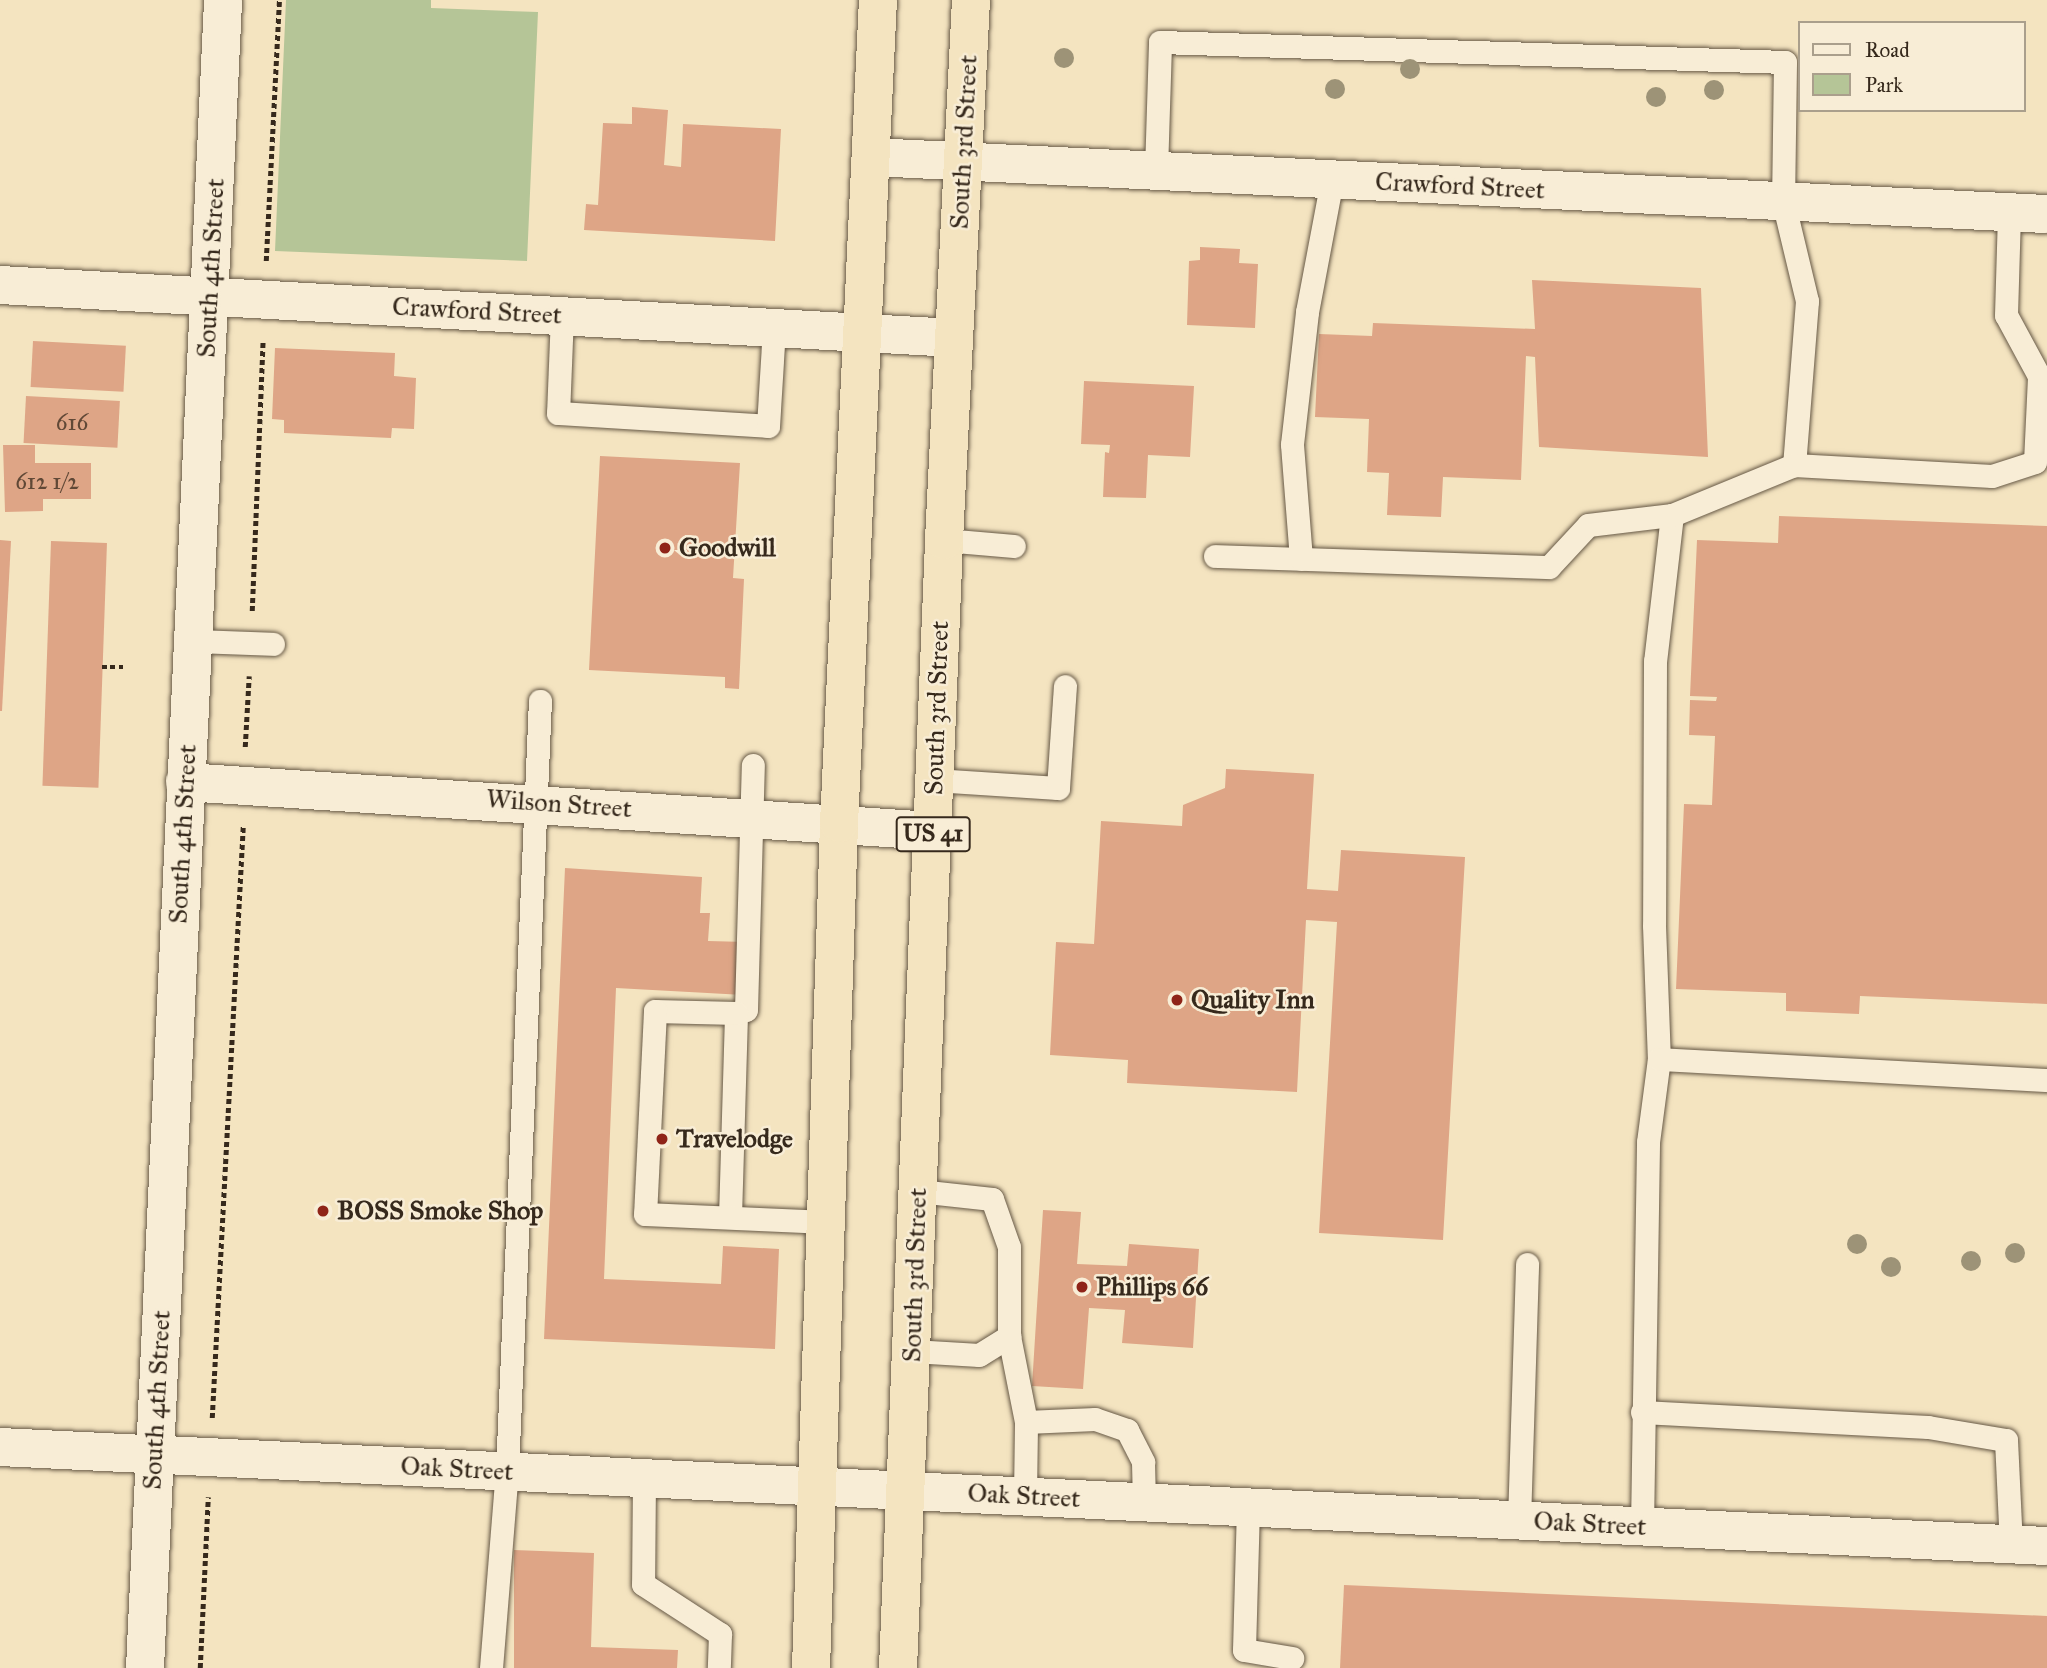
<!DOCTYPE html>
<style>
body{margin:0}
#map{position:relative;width:2047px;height:1668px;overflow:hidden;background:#f4e4c0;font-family:"IM FELL Great Primer",serif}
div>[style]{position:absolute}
.green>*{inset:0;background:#b5c597}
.building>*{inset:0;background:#dea586;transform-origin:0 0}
.path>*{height:4.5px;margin-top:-2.25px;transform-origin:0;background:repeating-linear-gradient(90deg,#36291c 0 5px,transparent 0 8.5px)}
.roads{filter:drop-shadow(0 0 2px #665845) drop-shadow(0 0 2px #665845)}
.lane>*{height:23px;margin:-11.5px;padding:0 11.5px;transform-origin:11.5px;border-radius:11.5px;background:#f8edd6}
.street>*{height:38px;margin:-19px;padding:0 19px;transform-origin:19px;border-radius:19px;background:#f8edd6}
.highway>*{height:38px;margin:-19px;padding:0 19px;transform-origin:19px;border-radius:19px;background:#f4e4c0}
.trees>*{width:20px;height:20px;margin:-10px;border-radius:50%;background:#9d9377}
.dots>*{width:19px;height:19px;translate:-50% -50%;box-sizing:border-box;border:4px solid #f8edd6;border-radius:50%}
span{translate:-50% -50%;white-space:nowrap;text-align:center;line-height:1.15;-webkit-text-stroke:5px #f8edd6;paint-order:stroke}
.number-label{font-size:23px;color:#604836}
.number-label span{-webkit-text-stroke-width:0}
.shield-label span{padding:2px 5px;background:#f8edd6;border:2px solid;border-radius:5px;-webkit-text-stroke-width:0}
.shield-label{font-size:24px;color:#36291c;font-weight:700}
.street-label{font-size:26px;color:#36291c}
.poi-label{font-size:26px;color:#36291c;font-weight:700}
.left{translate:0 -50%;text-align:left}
.legend{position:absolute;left:1798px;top:21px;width:228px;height:91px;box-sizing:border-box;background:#f8edd6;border:2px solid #aa9f8c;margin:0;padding:9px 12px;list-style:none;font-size:21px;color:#36291c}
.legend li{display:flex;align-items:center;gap:14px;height:35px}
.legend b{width:35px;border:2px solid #aa9f8c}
</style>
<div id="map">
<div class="green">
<div style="clip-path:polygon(286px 0,431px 0,431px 8px,538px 12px,527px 261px,275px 251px)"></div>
</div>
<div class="building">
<div style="clip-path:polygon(632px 107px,668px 110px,664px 165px,681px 167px,683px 124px,781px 129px,775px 241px,584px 230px,586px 204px,598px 205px,603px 123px,632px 124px)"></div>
<div style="clip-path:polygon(1200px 247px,1240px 249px,1239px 263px,1258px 264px,1255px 328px,1187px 325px,1189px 261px,1200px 260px)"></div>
<div style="clip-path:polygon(1532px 280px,1701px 288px,1708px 457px,1539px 447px,1535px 357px,1526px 356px,1521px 480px,1443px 477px,1441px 517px,1387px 515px,1389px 473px,1367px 472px,1369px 419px,1315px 417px,1319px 334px,1372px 336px,1373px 323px,1535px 329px)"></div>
<div style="left:33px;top:341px;width:93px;height:46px;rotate:3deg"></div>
<div style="clip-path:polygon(275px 348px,395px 353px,394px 376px,416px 378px,414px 429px,392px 428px,391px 438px,284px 433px,284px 420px,272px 419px)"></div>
<div style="clip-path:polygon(1084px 381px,1194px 386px,1190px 457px,1148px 455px,1146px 498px,1103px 497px,1105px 452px,1109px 453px,1110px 445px,1081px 444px)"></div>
<div style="left:26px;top:396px;width:94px;height:47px;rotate:3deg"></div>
<div style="clip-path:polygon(3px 445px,35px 445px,35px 463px,91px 463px,91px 499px,43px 499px,43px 511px,5px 512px)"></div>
<div style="clip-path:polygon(600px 456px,740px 463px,733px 578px,744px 579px,739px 689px,725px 688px,725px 677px,589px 670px)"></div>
<div style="clip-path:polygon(1779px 516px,2047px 526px,2047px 1004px,1860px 996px,1859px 1014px,1786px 1011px,1786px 993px,1676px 989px,1684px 804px,1712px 805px,1715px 736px,1689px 735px,1690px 700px,1716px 701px,1717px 697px,1690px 696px,1697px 540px,1778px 543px)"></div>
<div style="clip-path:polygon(0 540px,11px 541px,2px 711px,0 711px)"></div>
<div style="left:51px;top:541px;width:56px;height:245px;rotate:2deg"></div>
<div style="clip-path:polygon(1226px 769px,1314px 774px,1307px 889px,1338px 891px,1341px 850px,1465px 857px,1443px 1240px,1319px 1233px,1337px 922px,1306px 920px,1297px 1092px,1127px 1083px,1128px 1060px,1050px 1055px,1056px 942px,1094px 944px,1101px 821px,1182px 826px,1183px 805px,1225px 788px)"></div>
<div style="clip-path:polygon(565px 868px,702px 877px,700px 913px,710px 913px,708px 941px,746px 942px,744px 995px,616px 988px,604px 1279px,721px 1284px,723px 1246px,779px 1249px,775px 1349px,544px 1339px)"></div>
<div style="clip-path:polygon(1043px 1210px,1081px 1212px,1077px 1264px,1127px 1266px,1129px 1244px,1199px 1249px,1193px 1348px,1122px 1343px,1125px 1310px,1089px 1308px,1083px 1389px,1032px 1386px)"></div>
<div style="clip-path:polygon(514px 1550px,594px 1553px,591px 1647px,678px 1650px,677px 1668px,514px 1668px)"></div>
<div style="clip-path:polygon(1344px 1585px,2047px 1616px,2047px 1668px,1340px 1668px)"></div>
</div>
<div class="path">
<div style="left:266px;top:261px;width:261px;rotate:-87.1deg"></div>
<div style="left:252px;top:611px;width:271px;rotate:-87.7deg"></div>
<div style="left:102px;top:667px;width:21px"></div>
<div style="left:245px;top:747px;width:71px;rotate:-86.8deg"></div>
<div style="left:212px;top:1418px;width:593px;rotate:-87deg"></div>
<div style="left:200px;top:1668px;width:171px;rotate:-87.3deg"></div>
</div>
<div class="roads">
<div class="lane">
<div style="left:1156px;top:171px;width:129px;rotate:-88.2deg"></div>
<div style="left:1160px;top:42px;width:625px;rotate:1.83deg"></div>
<div style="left:1785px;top:62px;width:139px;rotate:90.8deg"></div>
<div style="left:1783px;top:201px;width:103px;rotate:76.5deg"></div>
<div style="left:1807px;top:301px;width:165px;rotate:94.5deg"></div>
<div style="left:1794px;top:465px;width:132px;rotate:157.7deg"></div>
<div style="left:1672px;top:515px;width:147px;rotate:96.6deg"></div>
<div style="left:1655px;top:661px;width:264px;rotate:90.2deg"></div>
<div style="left:1654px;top:925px;width:134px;rotate:87.9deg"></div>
<div style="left:562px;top:315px;width:98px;rotate:92.3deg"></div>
<div style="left:558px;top:413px;width:210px;rotate:3.5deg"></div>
<div style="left:768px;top:426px;width:99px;rotate:-86.5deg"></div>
<div style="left:1794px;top:465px;width:198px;rotate:3.2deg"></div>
<div style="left:1992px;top:476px;width:45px;rotate:-18deg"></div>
<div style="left:2035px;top:462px;width:86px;rotate:-87.3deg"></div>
<div style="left:2039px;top:376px;width:69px;rotate:-118.4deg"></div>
<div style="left:2006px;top:315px;width:103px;rotate:-88.3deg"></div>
<div style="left:944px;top:540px;width:70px;rotate:4.9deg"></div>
<div style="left:1215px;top:556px;width:334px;rotate:1.9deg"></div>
<div style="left:1549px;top:567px;width:57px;rotate:-47.1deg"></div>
<div style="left:1588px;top:525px;width:85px;rotate:-6.8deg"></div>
<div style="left:1301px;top:559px;width:115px;rotate:-94.5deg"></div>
<div style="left:1292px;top:444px;width:133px;rotate:-83.5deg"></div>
<div style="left:1307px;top:312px;width:134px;rotate:-79.3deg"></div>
<div style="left:193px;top:641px;width:80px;rotate:2.1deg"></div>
<div style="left:934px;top:780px;width:124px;rotate:3.7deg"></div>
<div style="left:1058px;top:788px;width:102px;rotate:-86.1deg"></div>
<div style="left:736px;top:1013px;width:10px;rotate:-17deg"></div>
<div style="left:746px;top:1010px;width:245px;rotate:-88.4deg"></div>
<div style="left:730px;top:1217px;width:204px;rotate:-88.3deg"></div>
<div style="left:736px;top:1013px;width:81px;rotate:-178.6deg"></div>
<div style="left:655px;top:1011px;width:203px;rotate:92.8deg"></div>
<div style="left:645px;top:1214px;width:182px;rotate:2.5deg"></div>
<div style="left:1009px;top:1336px;width:88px;rotate:78.8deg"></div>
<div style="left:912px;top:1351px;width:67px;rotate:3.4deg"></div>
<div style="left:979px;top:1355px;width:36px;rotate:-32deg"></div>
<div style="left:1009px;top:1336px;width:89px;rotate:-90deg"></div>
<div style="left:1009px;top:1247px;width:51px;rotate:-109.5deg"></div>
<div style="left:992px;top:1199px;width:74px;rotate:-173.8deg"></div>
<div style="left:1642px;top:1412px;width:286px;rotate:3deg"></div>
<div style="left:1928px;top:1427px;width:79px;rotate:9.5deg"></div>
<div style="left:2006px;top:1440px;width:105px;rotate:87.3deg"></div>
<div style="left:644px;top:1478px;width:106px;rotate:90.5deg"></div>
<div style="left:643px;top:1584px;width:92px;rotate:33deg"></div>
<div style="left:720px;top:1634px;width:34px;rotate:92deg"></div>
<div style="left:1025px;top:1496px;width:74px;rotate:-89.2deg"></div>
<div style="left:1026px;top:1422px;width:69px;rotate:-2.5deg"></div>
<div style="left:1095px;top:1419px;width:34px;rotate:19deg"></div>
<div style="left:1127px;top:1430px;width:36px;rotate:63deg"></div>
<div style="left:1143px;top:1462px;width:40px;rotate:88.6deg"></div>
<div style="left:1248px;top:1507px;width:143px;rotate:91.6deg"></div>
<div style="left:1244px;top:1650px;width:49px;rotate:9.5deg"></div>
<div style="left:1519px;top:1521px;width:257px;rotate:-88.2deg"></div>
<div style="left:1642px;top:1527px;width:385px;rotate:-89.1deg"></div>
<div style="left:1648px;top:1142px;width:84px;rotate:-82.5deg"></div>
<div style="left:1659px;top:1059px;width:389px;rotate:3.1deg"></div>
<div style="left:491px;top:1668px;width:198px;rotate:-85.4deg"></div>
<div style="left:507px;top:1471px;width:771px;rotate:-87.55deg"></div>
</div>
<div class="street">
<div style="left:872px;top:157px;width:1176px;rotate:2.78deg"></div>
<div style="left:0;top:285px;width:954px;rotate:3.18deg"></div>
<div style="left:185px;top:782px;width:750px;rotate:3.75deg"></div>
<div style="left:0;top:1447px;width:2049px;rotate:2.77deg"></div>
<div style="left:145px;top:1668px;width:1670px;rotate:-87.32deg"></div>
</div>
<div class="highway">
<div style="left:811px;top:1668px;width:845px;rotate:-88.1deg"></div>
<div style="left:839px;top:823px;width:824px;rotate:-87.29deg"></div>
<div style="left:898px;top:1668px;width:1129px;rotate:-87.66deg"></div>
<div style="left:944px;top:540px;width:541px;rotate:-87.14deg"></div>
</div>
</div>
<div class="trees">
<div style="left:1064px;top:58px"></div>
<div style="left:1410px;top:69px"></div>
<div style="left:1335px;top:89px"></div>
<div style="left:1714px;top:90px"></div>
<div style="left:1656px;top:97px"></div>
<div style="left:1857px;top:1244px"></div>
<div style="left:2015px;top:1253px"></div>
<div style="left:1971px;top:1261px"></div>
<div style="left:1891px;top:1267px"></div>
</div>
<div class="dots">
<div style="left:665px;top:548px;background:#8f2418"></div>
<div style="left:1177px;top:1000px;background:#8f2418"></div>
<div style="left:662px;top:1139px;background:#8f2418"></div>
<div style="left:323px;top:1211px;background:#8f2418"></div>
<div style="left:1082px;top:1287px;background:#8f2418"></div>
</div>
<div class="number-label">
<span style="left:72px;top:422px">616</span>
<span style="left:47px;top:481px">612 1/2</span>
</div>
<div class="shield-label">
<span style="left:933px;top:834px">US 41</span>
</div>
<div class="street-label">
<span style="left:964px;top:142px;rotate:-87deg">South 3rd Street</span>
<span style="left:1460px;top:186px;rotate:3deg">Crawford Street</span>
<span style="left:211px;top:268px;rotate:-87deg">South 4th Street</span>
<span style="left:477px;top:311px;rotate:3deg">Crawford Street</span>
<span style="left:937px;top:708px;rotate:-88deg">South 3rd Street</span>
<span style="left:559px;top:804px;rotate:4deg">Wilson Street</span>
<span style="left:183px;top:834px;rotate:-87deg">South 4th Street</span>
<span style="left:915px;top:1275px;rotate:-88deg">South 3rd Street</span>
<span style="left:157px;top:1400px;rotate:-87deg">South 4th Street</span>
<span style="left:457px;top:1469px;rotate:3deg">Oak Street</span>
<span style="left:1024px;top:1496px;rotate:3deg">Oak Street</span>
<span style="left:1590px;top:1524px;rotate:3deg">Oak Street</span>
</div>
<div class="poi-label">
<span class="left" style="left:679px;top:548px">Goodwill</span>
<span class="left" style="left:1191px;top:1000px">Quality Inn</span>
<span class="left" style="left:676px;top:1139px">Travelodge</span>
<span class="left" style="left:337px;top:1211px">BOSS Smoke Shop</span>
<span class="left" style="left:1096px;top:1287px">Phillips 66</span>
</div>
<ul class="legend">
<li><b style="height:9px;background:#f8edd6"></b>Road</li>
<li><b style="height:19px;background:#b5c597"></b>Park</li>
</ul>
</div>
